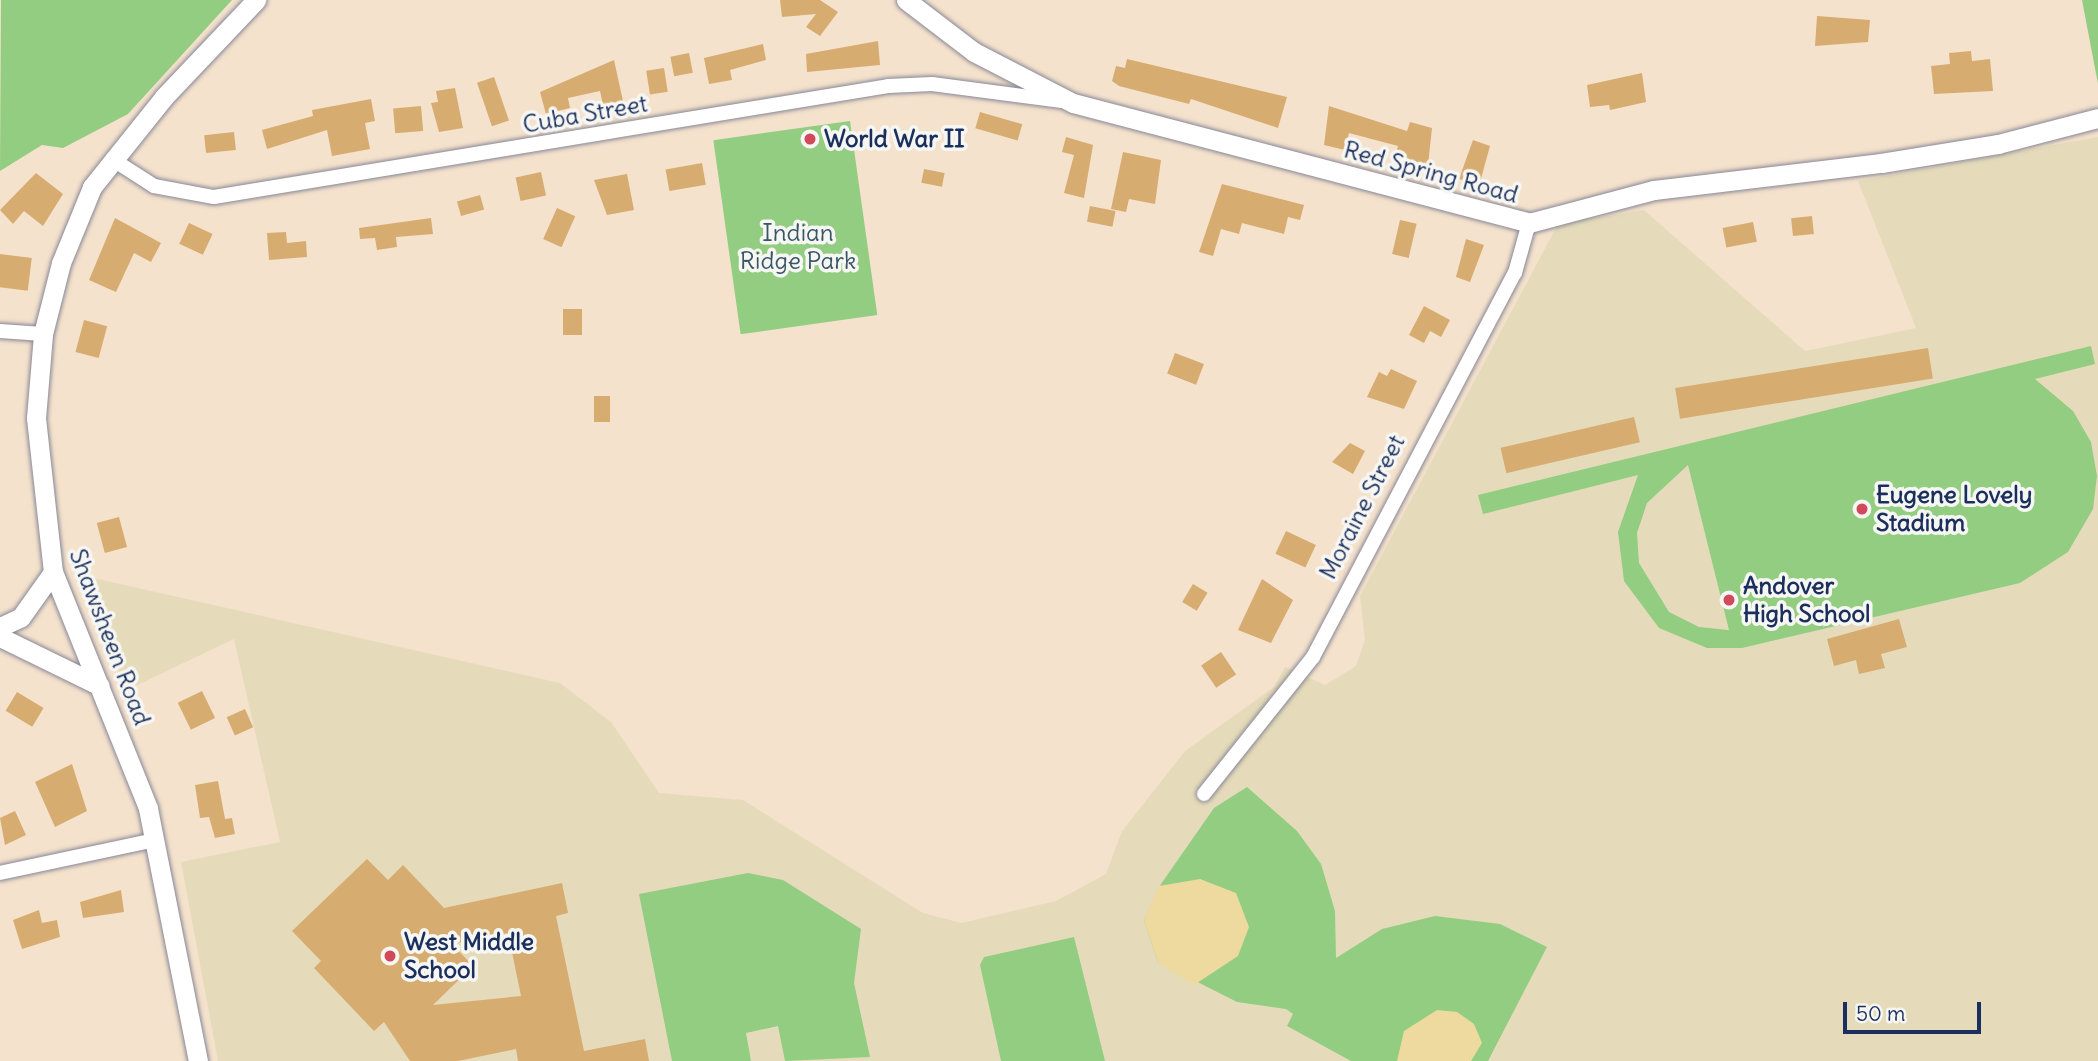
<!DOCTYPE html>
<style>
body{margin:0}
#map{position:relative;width:2098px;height:1061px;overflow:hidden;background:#f5e2cd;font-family:Delius,sans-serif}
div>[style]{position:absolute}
.built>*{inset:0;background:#e5dbba}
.green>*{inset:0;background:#92cd82;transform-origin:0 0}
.sand>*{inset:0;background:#eeda9e}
.building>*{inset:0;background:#d7ac70;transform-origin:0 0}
.roads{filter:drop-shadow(0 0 2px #888896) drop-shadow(0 0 2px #888896)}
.street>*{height:14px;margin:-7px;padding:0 7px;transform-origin:7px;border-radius:7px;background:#fff}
.secondary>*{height:19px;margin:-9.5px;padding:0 9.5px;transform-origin:9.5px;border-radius:9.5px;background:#fff}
.dots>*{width:19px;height:19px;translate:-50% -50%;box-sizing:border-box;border:4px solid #f6f6f2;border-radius:50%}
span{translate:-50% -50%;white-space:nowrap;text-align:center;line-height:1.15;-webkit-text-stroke:7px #f6f6f2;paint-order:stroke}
.street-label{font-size:24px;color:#1b2f5e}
.poi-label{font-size:24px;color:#1b2f5e;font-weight:700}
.left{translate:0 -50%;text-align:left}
.park-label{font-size:24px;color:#395667}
.scale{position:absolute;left:1843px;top:1002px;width:138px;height:32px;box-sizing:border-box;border:4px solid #1b2f5e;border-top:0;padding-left:9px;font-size:21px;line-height:24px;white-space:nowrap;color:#1b2f5e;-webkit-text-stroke:5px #f6f6f2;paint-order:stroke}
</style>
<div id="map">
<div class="built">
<div style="clip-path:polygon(2098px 137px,2098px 1061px,218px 1061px,181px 862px,280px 842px,234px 639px,127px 690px,80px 575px,560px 683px,611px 722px,659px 793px,743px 800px,923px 913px,961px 923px,1056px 901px,1106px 874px,1122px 831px,1185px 751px,1274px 687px,1285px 667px,1325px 685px,1356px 666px,1365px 640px,1360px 596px,1558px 224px,1644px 210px,1805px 351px,1916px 328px,1858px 181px)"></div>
</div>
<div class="green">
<div style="clip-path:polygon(1px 0,232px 0,128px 114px,63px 148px,42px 145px,0 171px)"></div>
<div style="clip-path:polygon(2082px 0,2098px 0,2098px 84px)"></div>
<div style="left:850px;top:121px;width:196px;height:138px;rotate:82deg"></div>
<div style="clip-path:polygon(evenodd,2091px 346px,2095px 364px,2035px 379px,2073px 411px,2091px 442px,2097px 476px,2093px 509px,2068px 552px,2020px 583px,1742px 648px,1707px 648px,1659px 628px,1624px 581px,1618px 532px,1638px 475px,1483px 514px,1478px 495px,2091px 346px,1688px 465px,1729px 630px,1728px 630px,1699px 627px,1669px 612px,1639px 563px,1637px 533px,1647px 503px,1688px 465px)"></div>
<div style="clip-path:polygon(1247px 787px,1297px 831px,1321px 864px,1335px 911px,1336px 958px,1382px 929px,1435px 916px,1500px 924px,1547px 947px,1488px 1061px,1351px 1061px,1287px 1026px,1293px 1014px,1286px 1009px,1237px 1002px,1158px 962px,1144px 921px,1161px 884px,1214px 808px)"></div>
<div style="clip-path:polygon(748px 873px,783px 880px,861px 929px,854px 983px,870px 1057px,785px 1061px,778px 1026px,746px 1033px,751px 1061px,672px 1061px,639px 894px)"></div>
<div style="clip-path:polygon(1074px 937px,1105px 1061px,1001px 1061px,980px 965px,984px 957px)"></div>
</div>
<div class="sand">
<div style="clip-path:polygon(1200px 879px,1236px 893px,1249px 927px,1238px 956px,1194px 985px,1158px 962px,1144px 921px,1159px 886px)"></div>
<div style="clip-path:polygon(1437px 1010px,1457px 1012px,1474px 1024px,1482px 1043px,1471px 1061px,1397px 1061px,1404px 1031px)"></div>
</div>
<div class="building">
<div style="clip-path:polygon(780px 0,820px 0,838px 12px,820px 36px,806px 27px,816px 14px,782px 17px)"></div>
<div style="clip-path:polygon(1817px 16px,1870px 20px,1868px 42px,1815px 46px)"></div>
<div style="clip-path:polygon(878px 41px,880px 65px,807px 72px,806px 54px)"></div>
<div style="clip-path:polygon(763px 44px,766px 60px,730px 70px,732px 80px,709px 84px,704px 58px)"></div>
<div style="clip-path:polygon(1971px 51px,1972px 61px,1990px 59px,1993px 91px,1934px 94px,1931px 66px,1950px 64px,1949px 53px)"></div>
<div style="left:689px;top:53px;width:20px;height:19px;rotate:79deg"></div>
<div style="clip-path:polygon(1127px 59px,1287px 97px,1278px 128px,1191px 99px,1189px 104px,1119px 86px,1112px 81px,1116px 66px,1125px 68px)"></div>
<div style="clip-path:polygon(614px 60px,623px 101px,603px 105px,600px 91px,568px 98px,570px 108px,546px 114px,540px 92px)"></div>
<div style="left:664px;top:68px;width:24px;height:18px;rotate:81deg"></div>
<div style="clip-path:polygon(1642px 73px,1646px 102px,1610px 110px,1609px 105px,1590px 107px,1587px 85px)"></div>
<div style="left:494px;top:77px;width:46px;height:18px;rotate:71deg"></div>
<div style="clip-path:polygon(455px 88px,463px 128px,439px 132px,431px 103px,438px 102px,436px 91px)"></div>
<div style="clip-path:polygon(371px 99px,375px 121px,365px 123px,370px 149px,332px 156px,327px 130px,267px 149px,262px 130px,313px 116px,312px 110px)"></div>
<div style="left:421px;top:106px;width:25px;height:28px;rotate:85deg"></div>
<div style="clip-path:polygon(1329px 106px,1407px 131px,1410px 122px,1432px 128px,1428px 165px,1395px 156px,1398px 146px,1349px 133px,1345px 150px,1324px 145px)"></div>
<div style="left:980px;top:112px;width:44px;height:17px;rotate:16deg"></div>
<div style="left:234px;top:132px;width:18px;height:30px;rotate:84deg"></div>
<div style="clip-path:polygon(1066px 137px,1093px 145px,1084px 198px,1064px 193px,1074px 155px,1062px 152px)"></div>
<div style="clip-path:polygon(1473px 140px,1490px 146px,1479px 186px,1459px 179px)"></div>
<div style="clip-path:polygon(1123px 152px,1161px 160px,1155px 204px,1129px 199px,1126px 212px,1111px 209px)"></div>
<div style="left:702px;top:163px;width:22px;height:37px;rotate:80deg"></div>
<div style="left:924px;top:169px;width:21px;height:14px;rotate:11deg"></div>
<div style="left:541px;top:172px;width:24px;height:26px;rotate:78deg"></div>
<div style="clip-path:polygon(36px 173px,63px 194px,43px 226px,24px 211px,13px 224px,0 210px)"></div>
<div style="clip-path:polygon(627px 174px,634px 210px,607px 215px,594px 180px)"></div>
<div style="clip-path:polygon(1222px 184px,1304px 205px,1300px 220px,1288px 217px,1284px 234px,1242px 223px,1239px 234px,1221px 229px,1213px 256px,1199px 252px)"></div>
<div style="left:480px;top:195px;width:15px;height:24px;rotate:74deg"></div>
<div style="left:1090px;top:206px;width:26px;height:16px;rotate:11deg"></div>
<div style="left:557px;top:208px;width:20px;height:34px;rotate:24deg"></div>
<div style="left:1812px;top:216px;width:18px;height:21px;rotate:84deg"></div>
<div style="clip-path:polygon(115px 218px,161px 243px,151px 262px,134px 253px,116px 292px,89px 280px)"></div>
<div style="clip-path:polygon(431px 218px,433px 234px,396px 237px,397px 247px,377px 250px,375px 238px,360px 239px,359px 228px)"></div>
<div style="left:1400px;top:220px;width:17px;height:35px;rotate:13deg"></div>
<div style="left:1753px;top:222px;width:20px;height:31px;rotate:79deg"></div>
<div style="left:189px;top:223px;width:26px;height:23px;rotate:25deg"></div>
<div style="clip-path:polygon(286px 232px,287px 243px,306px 241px,307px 257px,269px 260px,267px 233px)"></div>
<div style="clip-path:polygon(1466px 239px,1484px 245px,1470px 282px,1456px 277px)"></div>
<div style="left:0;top:254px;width:32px;height:33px;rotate:7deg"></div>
<div style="clip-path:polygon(1424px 306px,1450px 320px,1441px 337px,1430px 331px,1424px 343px,1409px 335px)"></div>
<div style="left:563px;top:309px;width:19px;height:26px"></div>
<div style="left:84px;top:320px;width:24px;height:33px;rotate:15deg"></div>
<div style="left:1928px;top:348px;width:31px;height:256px;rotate:81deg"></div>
<div style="left:1175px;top:353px;width:31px;height:22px;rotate:21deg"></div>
<div style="clip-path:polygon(1391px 369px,1417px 381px,1404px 409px,1367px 397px,1379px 372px,1387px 376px)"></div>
<div style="left:610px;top:396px;width:26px;height:16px;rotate:90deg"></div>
<div style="left:1634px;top:417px;width:26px;height:137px;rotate:77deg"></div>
<div style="clip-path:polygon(1350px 443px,1365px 451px,1353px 474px,1332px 462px)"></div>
<div style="left:119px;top:517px;width:31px;height:23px;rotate:75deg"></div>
<div style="left:1286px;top:531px;width:33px;height:25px;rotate:25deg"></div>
<div style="clip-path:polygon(1262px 579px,1293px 600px,1271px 643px,1238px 630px)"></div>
<div style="left:1193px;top:584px;width:17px;height:21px;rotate:31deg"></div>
<div style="clip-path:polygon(1899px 619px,1907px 647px,1881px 654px,1885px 668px,1859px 674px,1856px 660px,1834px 666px,1827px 639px)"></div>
<div style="left:1221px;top:652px;width:27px;height:24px;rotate:56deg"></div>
<div style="left:202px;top:691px;width:30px;height:27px;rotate:64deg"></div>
<div style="left:17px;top:692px;width:31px;height:22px;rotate:31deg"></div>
<div style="left:245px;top:709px;width:20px;height:20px;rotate:66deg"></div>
<div style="clip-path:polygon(72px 764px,87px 811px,55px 827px,35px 782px)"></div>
<div style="clip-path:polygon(218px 781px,225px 819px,232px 818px,235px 834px,215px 838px,209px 817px,200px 818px,195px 785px)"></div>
<div style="clip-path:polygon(15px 811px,26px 835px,5px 845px,0 818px)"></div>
<div style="clip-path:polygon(evenodd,367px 859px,388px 880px,403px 865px,444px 908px,562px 883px,568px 913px,556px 916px,584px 1051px,645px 1039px,649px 1061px,518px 1061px,516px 1049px,458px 1061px,410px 1061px,384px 1022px,374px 1031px,314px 968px,321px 961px,292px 931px,367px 859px,508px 933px,521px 996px,433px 1005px,473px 966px,452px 944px,508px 933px)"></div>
<div style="clip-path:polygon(121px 890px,124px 912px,83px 918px,80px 902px)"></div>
<div style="clip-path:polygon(39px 910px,42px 923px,57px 920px,60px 937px,22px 949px,13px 920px)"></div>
</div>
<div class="roads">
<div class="street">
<div style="left:112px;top:159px;width:50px;rotate:32.7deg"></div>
<div style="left:154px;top:186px;width:61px;rotate:10.4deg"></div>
<div style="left:214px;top:197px;width:683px;rotate:-9.35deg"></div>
<div style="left:888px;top:86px;width:44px;rotate:-2.6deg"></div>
<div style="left:932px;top:84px;width:131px;rotate:7.5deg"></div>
<div style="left:0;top:331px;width:43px;rotate:4deg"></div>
<div style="left:1204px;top:794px;width:175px;rotate:-51.5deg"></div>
<div style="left:1313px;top:657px;width:434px;rotate:-62.3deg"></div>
<div style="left:1515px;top:273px;width:52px;rotate:-74.4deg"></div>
<div style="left:0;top:873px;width:158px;rotate:-12deg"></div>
</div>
<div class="secondary">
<div style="left:906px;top:0;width:86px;rotate:37.4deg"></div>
<div style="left:974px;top:52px;width:111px;rotate:27.3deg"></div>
<div style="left:1073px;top:103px;width:472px;rotate:14.7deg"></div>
<div style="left:1529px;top:223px;width:129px;rotate:-14.8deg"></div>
<div style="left:1654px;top:190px;width:229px;rotate:-6.8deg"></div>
<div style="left:1881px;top:163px;width:119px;rotate:-9.2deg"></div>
<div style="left:1998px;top:144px;width:103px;rotate:-14.6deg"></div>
<div style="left:0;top:627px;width:23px;rotate:-25deg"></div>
<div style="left:21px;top:617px;width:55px;rotate:-54.6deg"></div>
<div style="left:0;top:637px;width:111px;rotate:26.1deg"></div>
<div style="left:198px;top:1061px;width:258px;rotate:-101.2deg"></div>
<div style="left:148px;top:808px;width:254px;rotate:-111.9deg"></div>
<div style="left:53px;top:572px;width:155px;rotate:-96.3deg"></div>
<div style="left:36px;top:418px;width:84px;rotate:-85.2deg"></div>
<div style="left:43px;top:334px;width:73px;rotate:-75.8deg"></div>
<div style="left:61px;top:263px;width:82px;rotate:-67.8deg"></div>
<div style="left:92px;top:187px;width:115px;rotate:-51.3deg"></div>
<div style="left:164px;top:97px;width:134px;rotate:-46.5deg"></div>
</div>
</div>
<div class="dots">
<div style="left:810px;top:139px;background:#d1495b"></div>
<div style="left:1862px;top:509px;background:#d1495b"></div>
<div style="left:1729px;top:600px;background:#d1495b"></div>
<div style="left:390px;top:956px;background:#d1495b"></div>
</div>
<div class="street-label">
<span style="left:585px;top:114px;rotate:-10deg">Cuba Street</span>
<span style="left:1431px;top:172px;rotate:15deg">Red Spring Road</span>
<span style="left:1362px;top:507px;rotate:-63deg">Moraine Street</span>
<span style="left:110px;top:637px;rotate:69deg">Shawsheen Road</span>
</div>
<div class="poi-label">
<span class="left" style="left:824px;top:139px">World War II</span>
<span class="left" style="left:1876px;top:509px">Eugene Lovely<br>Stadium</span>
<span class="left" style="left:1743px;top:600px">Andover<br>High School</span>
<span class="left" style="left:404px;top:956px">West Middle<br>School</span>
</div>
<div class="park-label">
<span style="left:798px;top:247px">Indian<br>Ridge Park</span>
</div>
<div class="scale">50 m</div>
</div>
